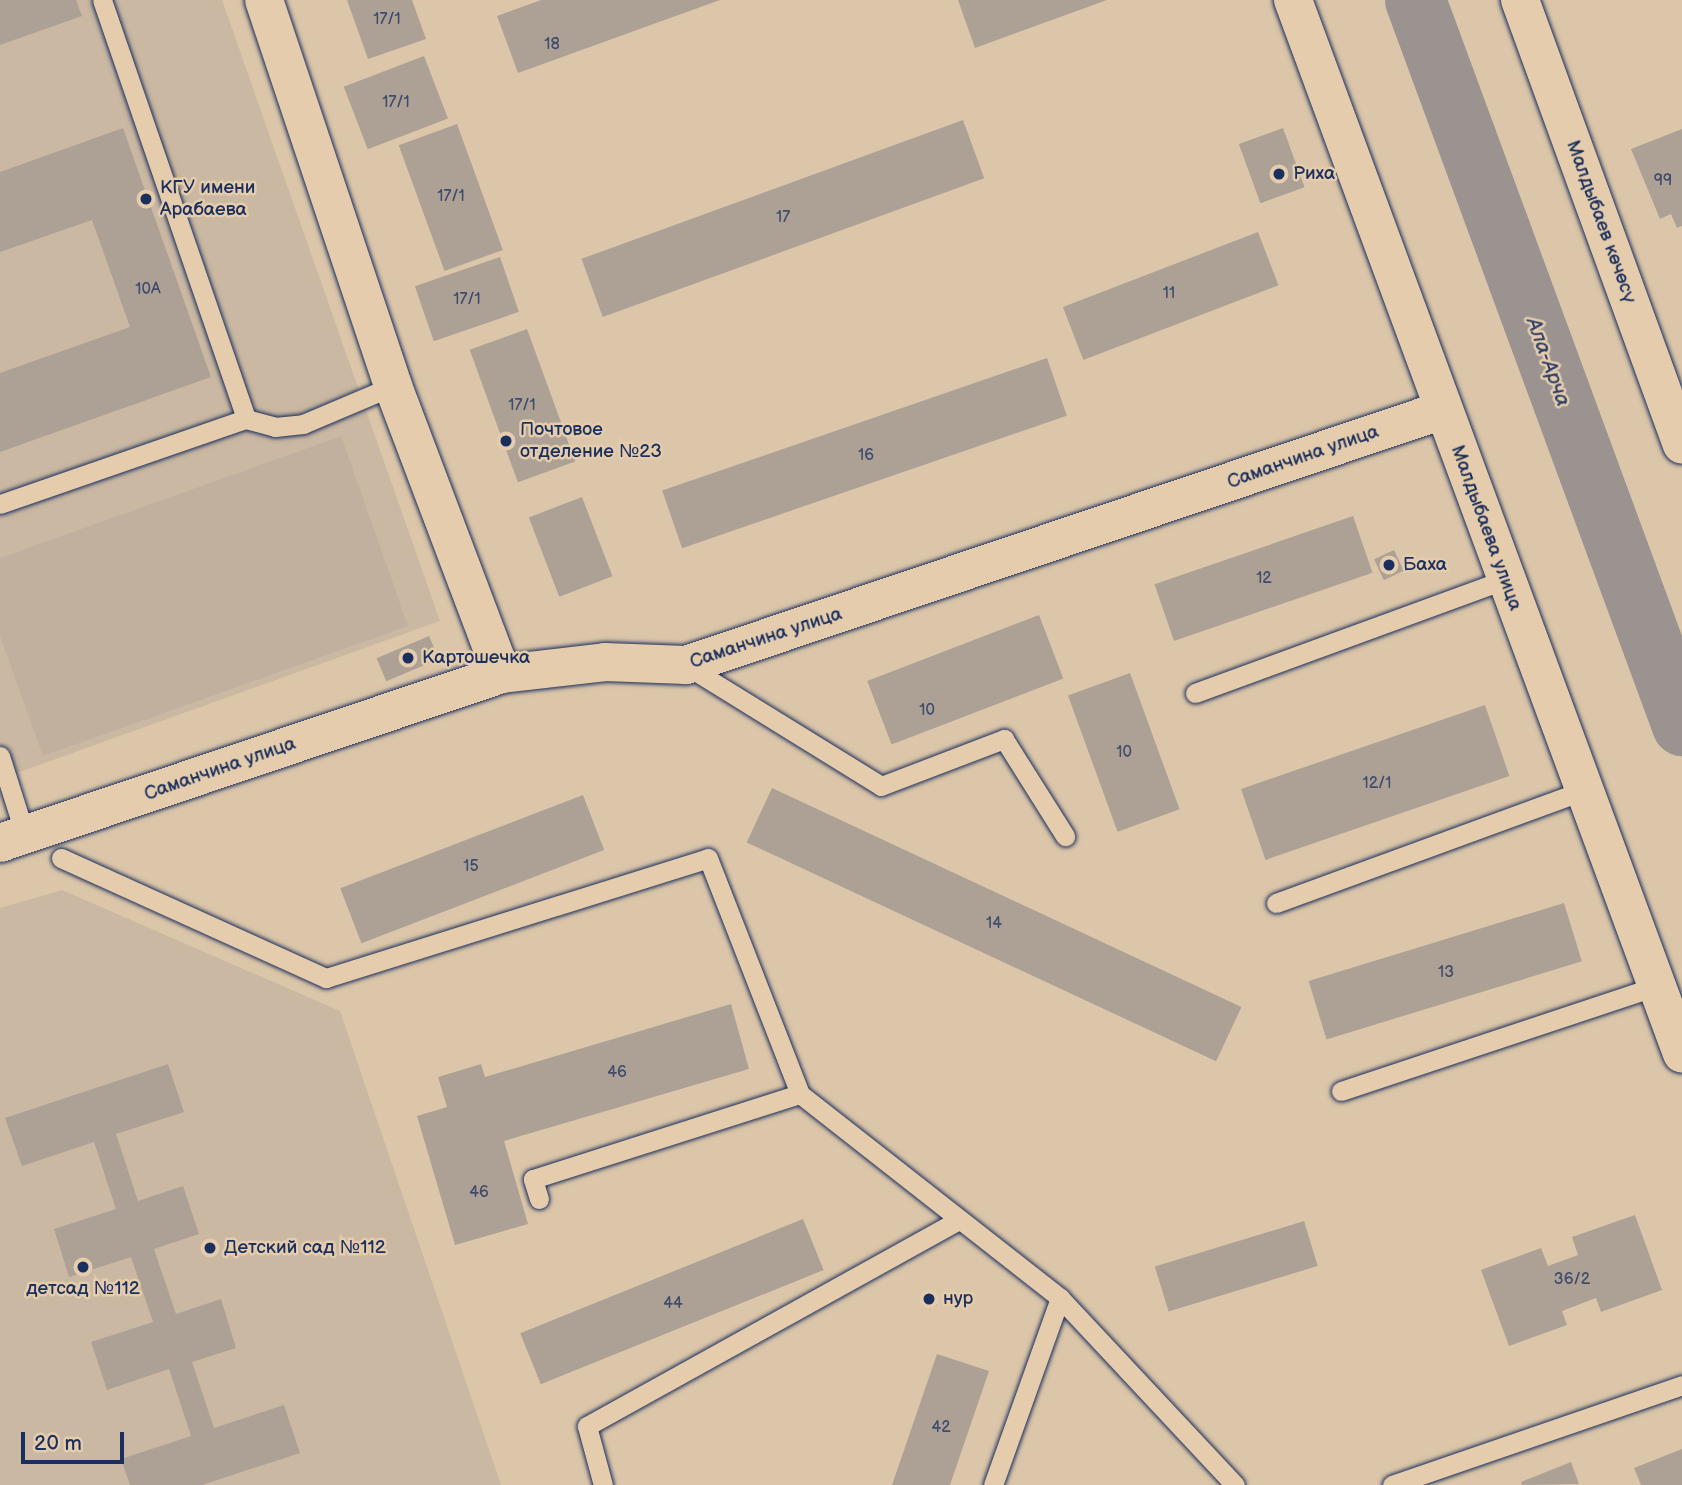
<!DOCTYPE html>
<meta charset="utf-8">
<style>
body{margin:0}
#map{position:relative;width:1682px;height:1485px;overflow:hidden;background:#dcc6a9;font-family:"Balsamiq Sans",sans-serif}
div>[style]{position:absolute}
.built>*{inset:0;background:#cab8a2}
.green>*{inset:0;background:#c0b09d}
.river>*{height:61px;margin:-30.5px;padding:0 30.5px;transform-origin:30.5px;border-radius:30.5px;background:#9a9390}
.building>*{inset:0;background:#ada196;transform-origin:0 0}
.roads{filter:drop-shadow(0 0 2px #1b2f5e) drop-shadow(0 0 2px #1b2f5e)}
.lane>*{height:19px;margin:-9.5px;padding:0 9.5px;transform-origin:9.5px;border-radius:9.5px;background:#e4ccac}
.street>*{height:38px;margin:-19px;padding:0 19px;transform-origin:19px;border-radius:19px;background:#e4ccac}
.secondary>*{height:38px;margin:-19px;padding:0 19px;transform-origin:19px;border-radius:19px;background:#e4ccac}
.dots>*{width:19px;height:19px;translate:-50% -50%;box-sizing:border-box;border:4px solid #e4ccac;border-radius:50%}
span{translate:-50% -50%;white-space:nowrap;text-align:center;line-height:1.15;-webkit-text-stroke:5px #e4ccac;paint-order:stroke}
.number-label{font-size:16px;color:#404c6c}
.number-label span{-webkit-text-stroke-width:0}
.poi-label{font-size:19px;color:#1b2f5e}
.left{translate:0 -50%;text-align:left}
.street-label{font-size:19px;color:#1b2f5e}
.water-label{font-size:21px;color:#2e3e66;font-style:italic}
.scale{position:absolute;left:21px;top:1432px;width:103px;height:32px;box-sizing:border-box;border:4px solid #1b2f5e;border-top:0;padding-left:9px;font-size:21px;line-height:24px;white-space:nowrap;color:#1b2f5e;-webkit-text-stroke:5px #e4ccac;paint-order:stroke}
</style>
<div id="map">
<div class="built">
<div style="clip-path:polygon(0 0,222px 0,440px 621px,0 779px)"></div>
<div style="clip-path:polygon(62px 890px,340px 1011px,501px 1485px,0 1485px,0 908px)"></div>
</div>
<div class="green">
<div style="clip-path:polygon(341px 436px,408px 626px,43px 756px,0 636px,0 558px)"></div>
</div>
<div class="river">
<div style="left:1415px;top:0;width:773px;rotate:69.78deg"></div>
</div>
<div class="building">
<div style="clip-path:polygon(0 0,76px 0,82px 16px,0 45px)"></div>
<div style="clip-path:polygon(347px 0,412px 0,426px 39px,368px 59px)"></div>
<div style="clip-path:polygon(541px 0,720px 0,518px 73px,497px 16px)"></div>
<div style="clip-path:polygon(958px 0,1107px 0,975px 48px)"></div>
<div style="left:424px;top:56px;width:67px;height:86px;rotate:69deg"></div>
<div style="left:963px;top:120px;width:62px;height:406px;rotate:70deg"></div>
<div style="left:457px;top:124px;width:134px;height:62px;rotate:70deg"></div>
<div style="clip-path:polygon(123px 128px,211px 377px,0 452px,0 373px,130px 327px,92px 220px,0 252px,0 172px)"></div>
<div style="left:1283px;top:128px;width:63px;height:47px;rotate:70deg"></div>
<div style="clip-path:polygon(1682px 129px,1682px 226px,1677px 228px,1671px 214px,1660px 219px,1631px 149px)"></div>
<div style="left:1258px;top:232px;width:57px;height:209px;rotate:69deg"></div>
<div style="left:500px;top:257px;width:58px;height:90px;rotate:71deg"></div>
<div style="left:527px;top:329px;width:141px;height:61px;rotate:70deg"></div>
<div style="left:1047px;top:358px;width:61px;height:407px;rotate:71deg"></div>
<div style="left:582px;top:497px;width:85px;height:57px;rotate:69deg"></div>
<div style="left:1353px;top:516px;width:60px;height:210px;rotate:71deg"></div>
<div style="left:1394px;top:550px;width:23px;height:22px;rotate:65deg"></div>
<div style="left:1039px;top:615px;width:68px;height:184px;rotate:69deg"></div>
<div style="left:429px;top:636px;width:25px;height:57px;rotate:67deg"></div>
<div style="left:1130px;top:673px;width:145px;height:66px;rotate:70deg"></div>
<div style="left:1485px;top:705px;width:75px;height:258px;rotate:71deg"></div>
<div style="left:772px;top:788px;width:518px;height:60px;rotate:25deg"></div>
<div style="left:583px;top:795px;width:59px;height:260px;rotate:69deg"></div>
<div style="left:1564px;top:903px;width:61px;height:267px;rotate:73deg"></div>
<div style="clip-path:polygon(731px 1004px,749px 1069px,504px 1141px,528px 1224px,455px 1245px,417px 1116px,447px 1107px,438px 1077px,481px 1064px,485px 1077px)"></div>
<div style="clip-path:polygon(168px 1064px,184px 1112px,116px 1134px,138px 1201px,183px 1186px,199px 1234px,154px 1249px,176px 1314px,221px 1299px,236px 1348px,192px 1362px,214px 1428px,284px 1405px,300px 1453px,202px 1485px,130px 1485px,121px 1459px,191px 1436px,169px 1369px,107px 1390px,91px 1342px,153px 1322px,131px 1257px,69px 1277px,54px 1229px,116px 1209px,94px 1142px,22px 1166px,5px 1118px)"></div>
<div style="clip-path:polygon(1635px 1215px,1662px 1290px,1601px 1312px,1596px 1298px,1562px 1311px,1567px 1325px,1509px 1346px,1481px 1270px,1541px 1248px,1548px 1266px,1578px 1255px,1572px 1237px)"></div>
<div style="left:803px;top:1219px;width:55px;height:305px;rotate:68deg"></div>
<div style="left:1304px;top:1221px;width:47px;height:156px;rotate:73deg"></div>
<div style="left:929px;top:1290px;width:17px;height:8px;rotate:62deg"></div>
<div style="clip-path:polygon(937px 1354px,989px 1371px,950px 1485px,892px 1485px)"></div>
<div style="clip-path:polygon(1682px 1449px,1682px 1485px,1641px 1485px,1634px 1468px)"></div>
<div style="clip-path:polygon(1571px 1462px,1579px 1484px,1522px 1485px,1521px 1482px)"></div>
</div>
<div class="roads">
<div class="lane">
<div style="left:102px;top:0;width:443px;rotate:71deg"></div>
<div style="left:246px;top:419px;width:30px;rotate:15deg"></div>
<div style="left:275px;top:427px;width:28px;rotate:-6deg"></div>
<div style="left:303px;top:424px;width:98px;rotate:-22.9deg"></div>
<div style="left:0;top:504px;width:260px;rotate:-19.1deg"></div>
<div style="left:687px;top:666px;width:228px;rotate:31.7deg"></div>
<div style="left:881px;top:786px;width:132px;rotate:-20.9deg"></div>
<div style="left:1004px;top:739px;width:115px;rotate:57.8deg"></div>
<div style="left:1195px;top:693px;width:329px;rotate:-20.1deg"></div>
<div style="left:0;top:756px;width:83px;rotate:72.4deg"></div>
<div style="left:61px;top:858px;width:291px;rotate:24.4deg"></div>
<div style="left:326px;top:978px;width:400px;rotate:-17.4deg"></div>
<div style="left:708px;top:858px;width:253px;rotate:68.7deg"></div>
<div style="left:1276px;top:903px;width:328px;rotate:-20.1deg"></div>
<div style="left:1341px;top:1091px;width:332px;rotate:-18.4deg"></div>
<div style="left:539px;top:1199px;width:21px;rotate:-107deg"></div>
<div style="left:533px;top:1179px;width:280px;rotate:-17.7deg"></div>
<div style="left:800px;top:1094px;width:330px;rotate:38.1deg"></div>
<div style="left:1060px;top:1298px;width:256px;rotate:46.9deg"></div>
<div style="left:603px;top:1485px;width:61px;rotate:-105.2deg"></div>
<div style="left:587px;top:1426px;width:423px;rotate:-29deg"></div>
<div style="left:993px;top:1485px;width:199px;rotate:-70.3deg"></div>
<div style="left:1392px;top:1485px;width:307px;rotate:-19deg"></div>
</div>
<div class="street">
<div style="left:264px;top:0;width:407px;rotate:71.5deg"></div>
<div style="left:393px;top:386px;width:308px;rotate:69.3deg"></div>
<div style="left:0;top:843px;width:530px;rotate:-18.61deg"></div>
<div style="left:502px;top:674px;width:104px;rotate:-6.6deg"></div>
<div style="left:605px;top:662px;width:81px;rotate:2.1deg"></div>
<div style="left:686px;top:665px;width:799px;rotate:-18.62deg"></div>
</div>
<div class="secondary">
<div style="left:1293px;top:0;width:1123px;rotate:69.74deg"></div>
<div style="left:1520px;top:0;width:473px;rotate:70deg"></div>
</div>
</div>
<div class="dots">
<div style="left:1279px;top:174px;background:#1b2f5e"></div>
<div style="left:146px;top:199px;background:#1b2f5e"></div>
<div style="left:506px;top:441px;background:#1b2f5e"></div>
<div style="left:1389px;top:565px;background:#1b2f5e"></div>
<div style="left:408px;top:658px;background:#1b2f5e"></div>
<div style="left:210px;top:1248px;background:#1b2f5e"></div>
<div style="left:83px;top:1267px;background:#1b2f5e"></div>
<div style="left:929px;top:1299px;background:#1b2f5e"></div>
</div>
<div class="number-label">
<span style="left:387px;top:20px">17/1</span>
<span style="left:552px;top:45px">18</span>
<span style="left:396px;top:103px">17/1</span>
<span style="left:1663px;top:181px">99</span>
<span style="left:451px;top:197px">17/1</span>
<span style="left:783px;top:218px">17</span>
<span style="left:148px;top:290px">10А</span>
<span style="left:1169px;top:294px">11</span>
<span style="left:467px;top:300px">17/1</span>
<span style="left:522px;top:406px">17/1</span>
<span style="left:866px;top:456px">16</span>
<span style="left:1264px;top:579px">12</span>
<span style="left:927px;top:711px">10</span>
<span style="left:1124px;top:753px">10</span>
<span style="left:1377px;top:784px">12/1</span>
<span style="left:471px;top:867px">15</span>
<span style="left:994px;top:924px">14</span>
<span style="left:1446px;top:973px">13</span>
<span style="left:617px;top:1073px">46</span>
<span style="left:479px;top:1193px">46</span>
<span style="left:1572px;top:1280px">36/2</span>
<span style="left:673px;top:1304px">44</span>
<span style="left:941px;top:1428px">42</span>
</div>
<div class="poi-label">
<span class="left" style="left:1293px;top:174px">Риха</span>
<span class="left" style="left:160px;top:199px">КГУ имени<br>Арабаева</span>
<span class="left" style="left:520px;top:441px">Почтовое<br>отделение №23</span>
<span class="left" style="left:1403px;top:565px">Баха</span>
<span class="left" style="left:422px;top:658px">Картошечка</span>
<span class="left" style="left:224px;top:1248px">Детский сад №112</span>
<span style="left:83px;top:1289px">детсад №112</span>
<span class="left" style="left:943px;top:1299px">нур</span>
</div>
<div class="street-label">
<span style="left:1601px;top:222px;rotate:70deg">Малдыбаев көчөсү</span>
<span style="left:1303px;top:457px;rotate:-19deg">Саманчина улица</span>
<span style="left:1486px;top:528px;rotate:70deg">Малдыбаева улица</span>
<span style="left:766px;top:638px;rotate:-18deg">Саманчина улица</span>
<span style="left:220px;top:769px;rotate:-19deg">Саманчина улица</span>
</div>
<div class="water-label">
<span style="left:1548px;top:362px;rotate:70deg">Ала-Арча</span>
</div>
<div class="scale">20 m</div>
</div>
